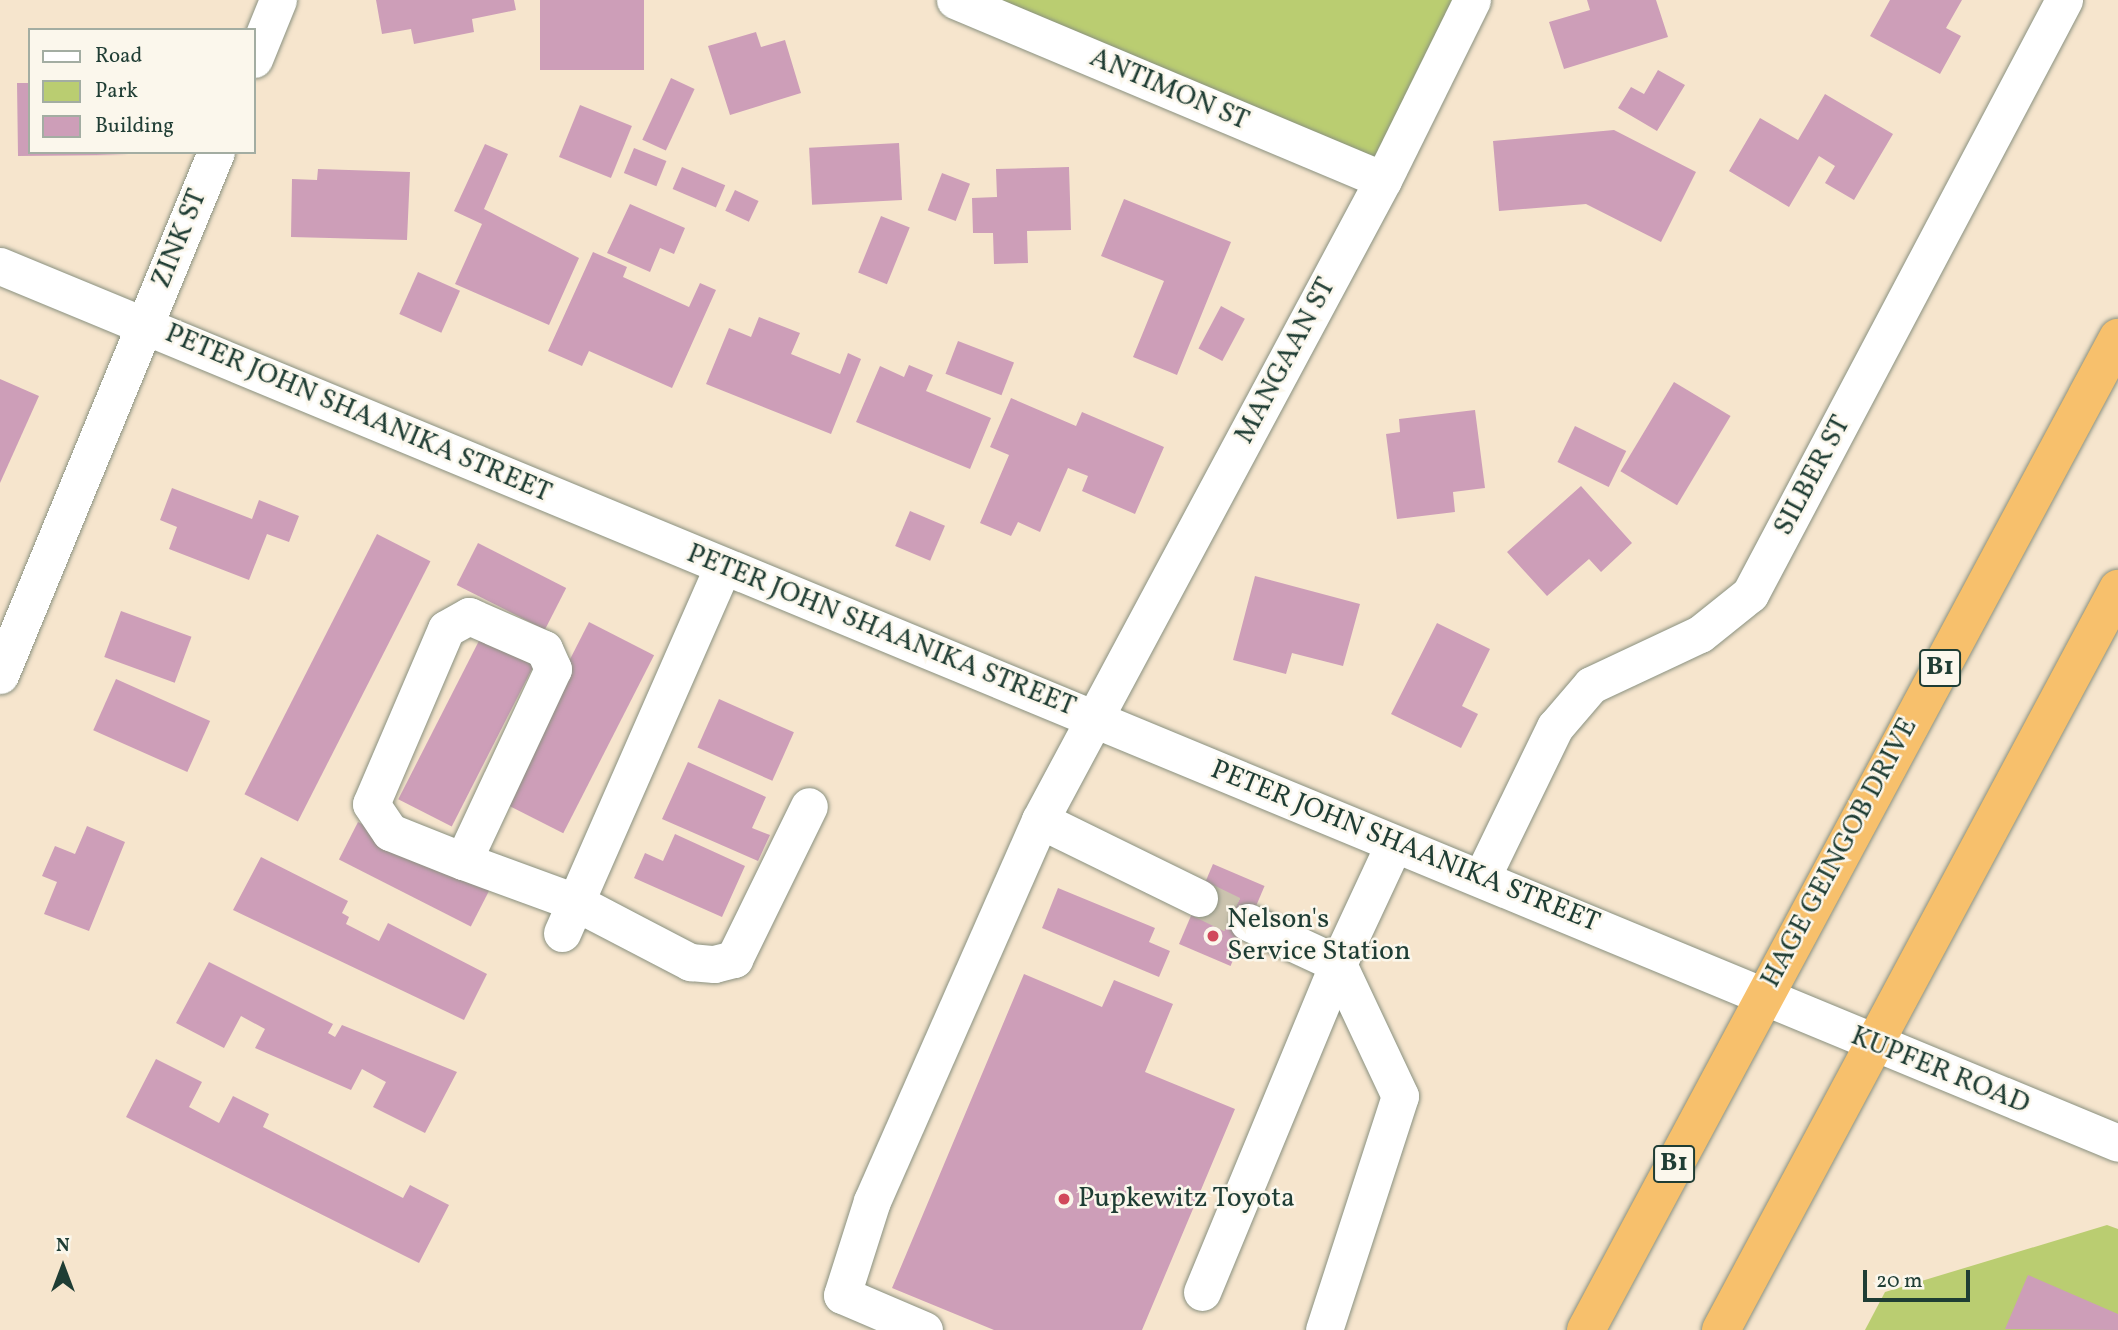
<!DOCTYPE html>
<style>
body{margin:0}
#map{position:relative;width:2118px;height:1330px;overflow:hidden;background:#f6e5cd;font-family:Vollkorn,serif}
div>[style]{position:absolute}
.green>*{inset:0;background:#bacd71}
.building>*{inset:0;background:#cd9eb8;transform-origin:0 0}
.minor-tunnel>*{height:37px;margin-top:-18.5px;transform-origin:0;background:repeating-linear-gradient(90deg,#cbc3ae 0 37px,transparent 0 55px)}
.roads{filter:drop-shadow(0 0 2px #8a9180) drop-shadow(0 0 2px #8a9180)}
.minor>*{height:37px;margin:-18.5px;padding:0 18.5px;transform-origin:18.5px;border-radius:18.5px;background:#fff}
.highway>*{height:38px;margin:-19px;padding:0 19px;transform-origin:19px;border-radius:19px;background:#f7c06c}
.dots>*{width:19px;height:19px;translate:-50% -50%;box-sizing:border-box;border:4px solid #fbf7ec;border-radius:50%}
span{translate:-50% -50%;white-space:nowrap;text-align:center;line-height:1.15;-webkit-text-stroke:5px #fbf7ec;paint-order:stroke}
.shield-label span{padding:2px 5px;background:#fbf7ec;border:2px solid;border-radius:5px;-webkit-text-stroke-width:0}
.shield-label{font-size:26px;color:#1f3d34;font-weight:700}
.street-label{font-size:28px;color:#1f3d34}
.poi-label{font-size:28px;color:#1f3d34}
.left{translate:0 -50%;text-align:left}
.legend{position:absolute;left:28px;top:28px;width:228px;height:126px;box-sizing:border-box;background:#fbf7ec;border:2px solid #a3ada2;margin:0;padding:9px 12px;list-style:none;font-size:21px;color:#1f3d34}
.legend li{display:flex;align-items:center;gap:14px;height:35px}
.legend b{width:35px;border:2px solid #a3ada2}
.north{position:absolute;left:28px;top:1232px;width:70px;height:70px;-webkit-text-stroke:5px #fbf7ec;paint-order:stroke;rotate:0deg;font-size:19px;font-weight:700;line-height:28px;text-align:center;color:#1f3d34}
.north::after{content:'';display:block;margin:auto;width:24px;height:32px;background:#1f3d34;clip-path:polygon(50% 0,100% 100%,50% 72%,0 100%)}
.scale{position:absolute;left:1863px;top:1270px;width:107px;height:32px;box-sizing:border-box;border:4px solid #1f3d34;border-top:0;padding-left:9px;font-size:21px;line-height:24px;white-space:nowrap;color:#1f3d34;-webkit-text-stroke:5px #fbf7ec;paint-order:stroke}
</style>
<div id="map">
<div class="green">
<div style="clip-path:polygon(955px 0,1472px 0,1383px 180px)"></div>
<div style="clip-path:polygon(2107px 1225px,2118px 1229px,2118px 1330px,1865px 1330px,1885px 1292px)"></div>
</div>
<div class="building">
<div style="clip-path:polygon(376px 0,514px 0,516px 10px,472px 19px,474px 32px,414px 44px,411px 29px,382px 34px)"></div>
<div style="left:540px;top:0;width:104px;height:70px"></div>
<div style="clip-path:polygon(1587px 0,1656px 0,1668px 37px,1564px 69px,1549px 22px,1590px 10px)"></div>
<div style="clip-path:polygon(1890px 0,1962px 0,1946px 28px,1961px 36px,1940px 74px,1870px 36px)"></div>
<div style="clip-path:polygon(756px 32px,761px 47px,785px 40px,801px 93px,730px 115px,708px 46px)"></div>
<div style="clip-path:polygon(1658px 70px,1685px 85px,1657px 131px,1618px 108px,1631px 87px,1644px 94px)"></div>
<div style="left:671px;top:78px;width:26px;height:68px;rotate:25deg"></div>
<div style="clip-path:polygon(17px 83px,30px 83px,30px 152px,129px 155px,18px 156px)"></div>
<div style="clip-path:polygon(1825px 94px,1893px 134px,1854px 200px,1825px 183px,1835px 166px,1819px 156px,1789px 207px,1729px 171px,1760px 118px,1798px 140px)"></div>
<div style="left:580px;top:105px;width:56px;height:56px;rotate:22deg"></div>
<div style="clip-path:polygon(1614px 130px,1696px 172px,1661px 242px,1586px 204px,1499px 211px,1493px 141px)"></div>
<div style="left:899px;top:143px;width:57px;height:90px;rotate:87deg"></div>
<div style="clip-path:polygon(485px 144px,508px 154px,484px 209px,579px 258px,549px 325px,455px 284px,482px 224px,454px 211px)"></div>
<div style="left:634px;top:148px;width:35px;height:27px;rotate:22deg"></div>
<div style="left:682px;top:167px;width:47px;height:24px;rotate:23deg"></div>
<div style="clip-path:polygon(1069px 167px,1071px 230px,1027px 231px,1028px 263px,994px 264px,993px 233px,973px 233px,972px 198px,997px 197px,996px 169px)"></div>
<div style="clip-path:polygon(318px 169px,410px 172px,407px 240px,291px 237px,292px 179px,317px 180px)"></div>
<div style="left:942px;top:173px;width:30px;height:40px;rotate:21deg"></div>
<div style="left:735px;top:190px;width:26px;height:23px;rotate:25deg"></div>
<div style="clip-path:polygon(1124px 199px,1231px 242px,1177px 375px,1133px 357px,1164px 281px,1101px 256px)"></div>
<div style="clip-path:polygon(630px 204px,685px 228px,674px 254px,660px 248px,650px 272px,607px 253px)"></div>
<div style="left:881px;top:216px;width:31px;height:61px;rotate:22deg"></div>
<div style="clip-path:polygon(593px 252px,627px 267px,623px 277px,689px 307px,700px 283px,716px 290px,672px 388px,589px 351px,582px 366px,548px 351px)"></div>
<div style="left:418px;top:272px;width:46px;height:46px;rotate:24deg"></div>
<div style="left:1221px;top:306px;width:27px;height:48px;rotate:28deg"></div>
<div style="clip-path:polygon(759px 317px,800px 333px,791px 354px,840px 374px,848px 353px,861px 359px,831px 434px,706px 384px,729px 328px,751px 337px)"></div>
<div style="left:958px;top:341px;width:60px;height:35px;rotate:21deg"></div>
<div style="clip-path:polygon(909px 365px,933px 375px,926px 391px,991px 418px,970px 469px,856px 422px,880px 366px,904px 377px)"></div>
<div style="clip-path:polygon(0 379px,39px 396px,0 483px)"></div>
<div style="left:1674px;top:382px;width:66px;height:104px;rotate:31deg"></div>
<div style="clip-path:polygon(1011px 398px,1076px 426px,1082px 412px,1164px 447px,1135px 514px,1082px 491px,1088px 476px,1068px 468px,1040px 532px,1018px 522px,1011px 536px,980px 523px,1009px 455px,990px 447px)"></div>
<div style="clip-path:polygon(1475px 410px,1485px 488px,1453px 492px,1455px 512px,1397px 519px,1386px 434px,1400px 432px,1399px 419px)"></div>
<div style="left:1575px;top:426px;width:57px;height:40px;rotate:26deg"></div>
<div style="clip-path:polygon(1581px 486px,1632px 543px,1601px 572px,1589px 559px,1547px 596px,1507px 552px)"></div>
<div style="clip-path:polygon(172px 488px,252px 519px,259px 500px,299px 516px,289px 542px,267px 534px,249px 580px,169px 549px,177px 527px,160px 520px)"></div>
<div style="left:910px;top:511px;width:38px;height:38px;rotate:23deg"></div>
<div style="left:377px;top:534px;width:60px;height:292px;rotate:27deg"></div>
<div style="left:478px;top:543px;width:99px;height:47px;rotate:27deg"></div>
<div style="clip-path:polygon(1255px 576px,1360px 604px,1343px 666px,1292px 653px,1286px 674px,1233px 660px)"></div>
<div style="left:121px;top:611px;width:75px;height:49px;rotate:20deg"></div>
<div style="left:589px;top:622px;width:73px;height:200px;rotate:27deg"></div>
<div style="clip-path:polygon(1437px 623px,1490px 649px,1462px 706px,1478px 714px,1461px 748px,1391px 714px)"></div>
<div style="left:485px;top:629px;width:60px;height:191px;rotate:27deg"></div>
<div style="left:116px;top:679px;width:103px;height:56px;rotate:24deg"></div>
<div style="left:719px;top:699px;width:82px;height:53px;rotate:24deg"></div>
<div style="clip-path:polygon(688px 762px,766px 797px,752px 828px,770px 835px,758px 861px,662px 819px)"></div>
<div style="left:358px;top:822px;width:148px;height:42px;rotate:27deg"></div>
<div style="clip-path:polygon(87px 826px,125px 842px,89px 931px,44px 914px,57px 882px,42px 876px,55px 846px,75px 854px)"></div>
<div style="clip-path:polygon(675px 834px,745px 866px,722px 917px,634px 878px,645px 853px,663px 861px)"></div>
<div style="clip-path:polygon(261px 857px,348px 901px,342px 913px,349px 917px,346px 924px,379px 941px,388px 923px,487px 974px,464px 1020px,233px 910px)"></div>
<div style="left:1213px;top:864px;width:56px;height:87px;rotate:23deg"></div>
<div style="clip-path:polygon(1058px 888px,1155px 928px,1149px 942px,1170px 951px,1159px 977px,1042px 928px)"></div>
<div style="clip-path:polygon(209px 962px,333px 1024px,328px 1033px,335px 1037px,342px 1025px,457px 1072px,425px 1133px,373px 1107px,386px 1082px,362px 1069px,351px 1090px,255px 1048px,265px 1029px,241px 1016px,224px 1048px,176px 1023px)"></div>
<div style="clip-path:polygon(1024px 974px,1102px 1007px,1114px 980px,1173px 1004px,1145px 1072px,1235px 1109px,1142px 1330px,994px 1330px,892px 1288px)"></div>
<div style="clip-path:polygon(156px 1059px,202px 1082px,189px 1107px,219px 1123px,233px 1096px,269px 1114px,263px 1127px,403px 1198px,410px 1185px,449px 1205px,419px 1263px,126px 1117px)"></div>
<div style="clip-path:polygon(2028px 1275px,2118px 1314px,2118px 1330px,2005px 1329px)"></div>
</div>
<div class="minor-tunnel">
<div style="left:1199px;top:898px;width:55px;rotate:26.1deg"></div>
</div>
<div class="roads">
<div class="minor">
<div style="left:955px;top:0;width:464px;rotate:22.8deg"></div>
<div style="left:254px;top:59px;width:64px;rotate:-67.9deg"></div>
<div style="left:0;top:266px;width:2292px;rotate:22.49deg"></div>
<div style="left:0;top:675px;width:566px;rotate:-67.56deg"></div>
<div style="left:463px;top:861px;width:212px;rotate:-64.9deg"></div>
<div style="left:553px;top:669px;width:22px;rotate:-114deg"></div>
<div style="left:544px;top:649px;width:82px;rotate:-156.3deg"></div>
<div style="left:469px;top:616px;width:26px;rotate:151deg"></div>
<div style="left:446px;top:629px;width:190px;rotate:113.2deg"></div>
<div style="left:371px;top:804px;width:34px;rotate:56deg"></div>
<div style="left:390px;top:832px;width:79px;rotate:21.7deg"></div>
<div style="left:463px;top:861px;width:119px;rotate:20.1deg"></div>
<div style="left:575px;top:902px;width:130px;rotate:27.6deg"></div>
<div style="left:690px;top:962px;width:24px;rotate:5deg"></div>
<div style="left:714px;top:964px;width:21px;rotate:-14deg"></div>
<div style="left:734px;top:959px;width:170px;rotate:-63.9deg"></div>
<div style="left:1483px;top:875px;width:165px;rotate:-64.1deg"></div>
<div style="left:1555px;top:727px;width:55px;rotate:-49.4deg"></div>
<div style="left:1591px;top:685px;width:120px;rotate:-25.1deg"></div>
<div style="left:1700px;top:634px;width:64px;rotate:-38.7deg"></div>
<div style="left:1750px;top:594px;width:672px;rotate:-62.14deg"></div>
<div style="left:1199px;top:898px;width:177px;rotate:-153.9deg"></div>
<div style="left:1040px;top:820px;width:726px;rotate:-61.81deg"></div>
<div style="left:1383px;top:180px;width:201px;rotate:-63.7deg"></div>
<div style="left:1248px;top:922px;width:99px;rotate:25deg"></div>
<div style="left:1338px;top:964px;width:132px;rotate:-65deg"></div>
<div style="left:562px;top:933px;width:401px;rotate:-66.3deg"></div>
<div style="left:1202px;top:1292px;width:355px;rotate:-67.5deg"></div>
<div style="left:924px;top:1330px;width:89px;rotate:-156.9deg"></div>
<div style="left:842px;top:1295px;width:99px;rotate:-72.3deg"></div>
<div style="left:872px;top:1201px;width:416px;rotate:-66.2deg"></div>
<div style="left:1324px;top:1330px;width:246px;rotate:-72deg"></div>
<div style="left:1400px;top:1096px;width:146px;rotate:-115.2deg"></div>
</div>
<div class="highway">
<div style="left:1586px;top:1330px;width:1126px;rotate:-61.8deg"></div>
<div style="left:1721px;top:1330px;width:841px;rotate:-61.82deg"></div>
</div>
</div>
<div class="dots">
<div style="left:1213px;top:936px;background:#d1495b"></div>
<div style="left:1064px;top:1199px;background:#d1495b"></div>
</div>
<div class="shield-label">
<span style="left:1940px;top:668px">B1</span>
<span style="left:1674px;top:1164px">B1</span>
</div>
<div class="street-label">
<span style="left:1169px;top:90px;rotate:23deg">ANTIMON ST</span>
<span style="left:180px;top:239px;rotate:-68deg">ZINK ST</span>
<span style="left:1286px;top:361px;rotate:-62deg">MANGAAN ST</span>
<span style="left:358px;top:414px;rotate:23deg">PETER JOHN SHAANIKA STREET</span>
<span style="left:1813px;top:476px;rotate:-62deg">SILBER ST</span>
<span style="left:881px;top:631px;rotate:22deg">PETER JOHN SHAANIKA STREET</span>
<span style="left:1405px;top:847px;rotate:22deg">PETER JOHN SHAANIKA STREET</span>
<span style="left:1840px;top:853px;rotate:-62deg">HAGE GEINGOB DRIVE</span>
<span style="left:1940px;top:1071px;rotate:22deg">KUPFER ROAD</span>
</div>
<div class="poi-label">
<span class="left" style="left:1227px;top:936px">Nelson's<br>Service Station</span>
<span class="left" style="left:1078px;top:1199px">Pupkewitz Toyota</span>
</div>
<ul class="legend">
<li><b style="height:9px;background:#fff"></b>Road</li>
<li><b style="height:19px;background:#bacd71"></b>Park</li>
<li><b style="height:19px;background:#cd9eb8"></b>Building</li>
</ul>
<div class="north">N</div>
<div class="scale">20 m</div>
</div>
